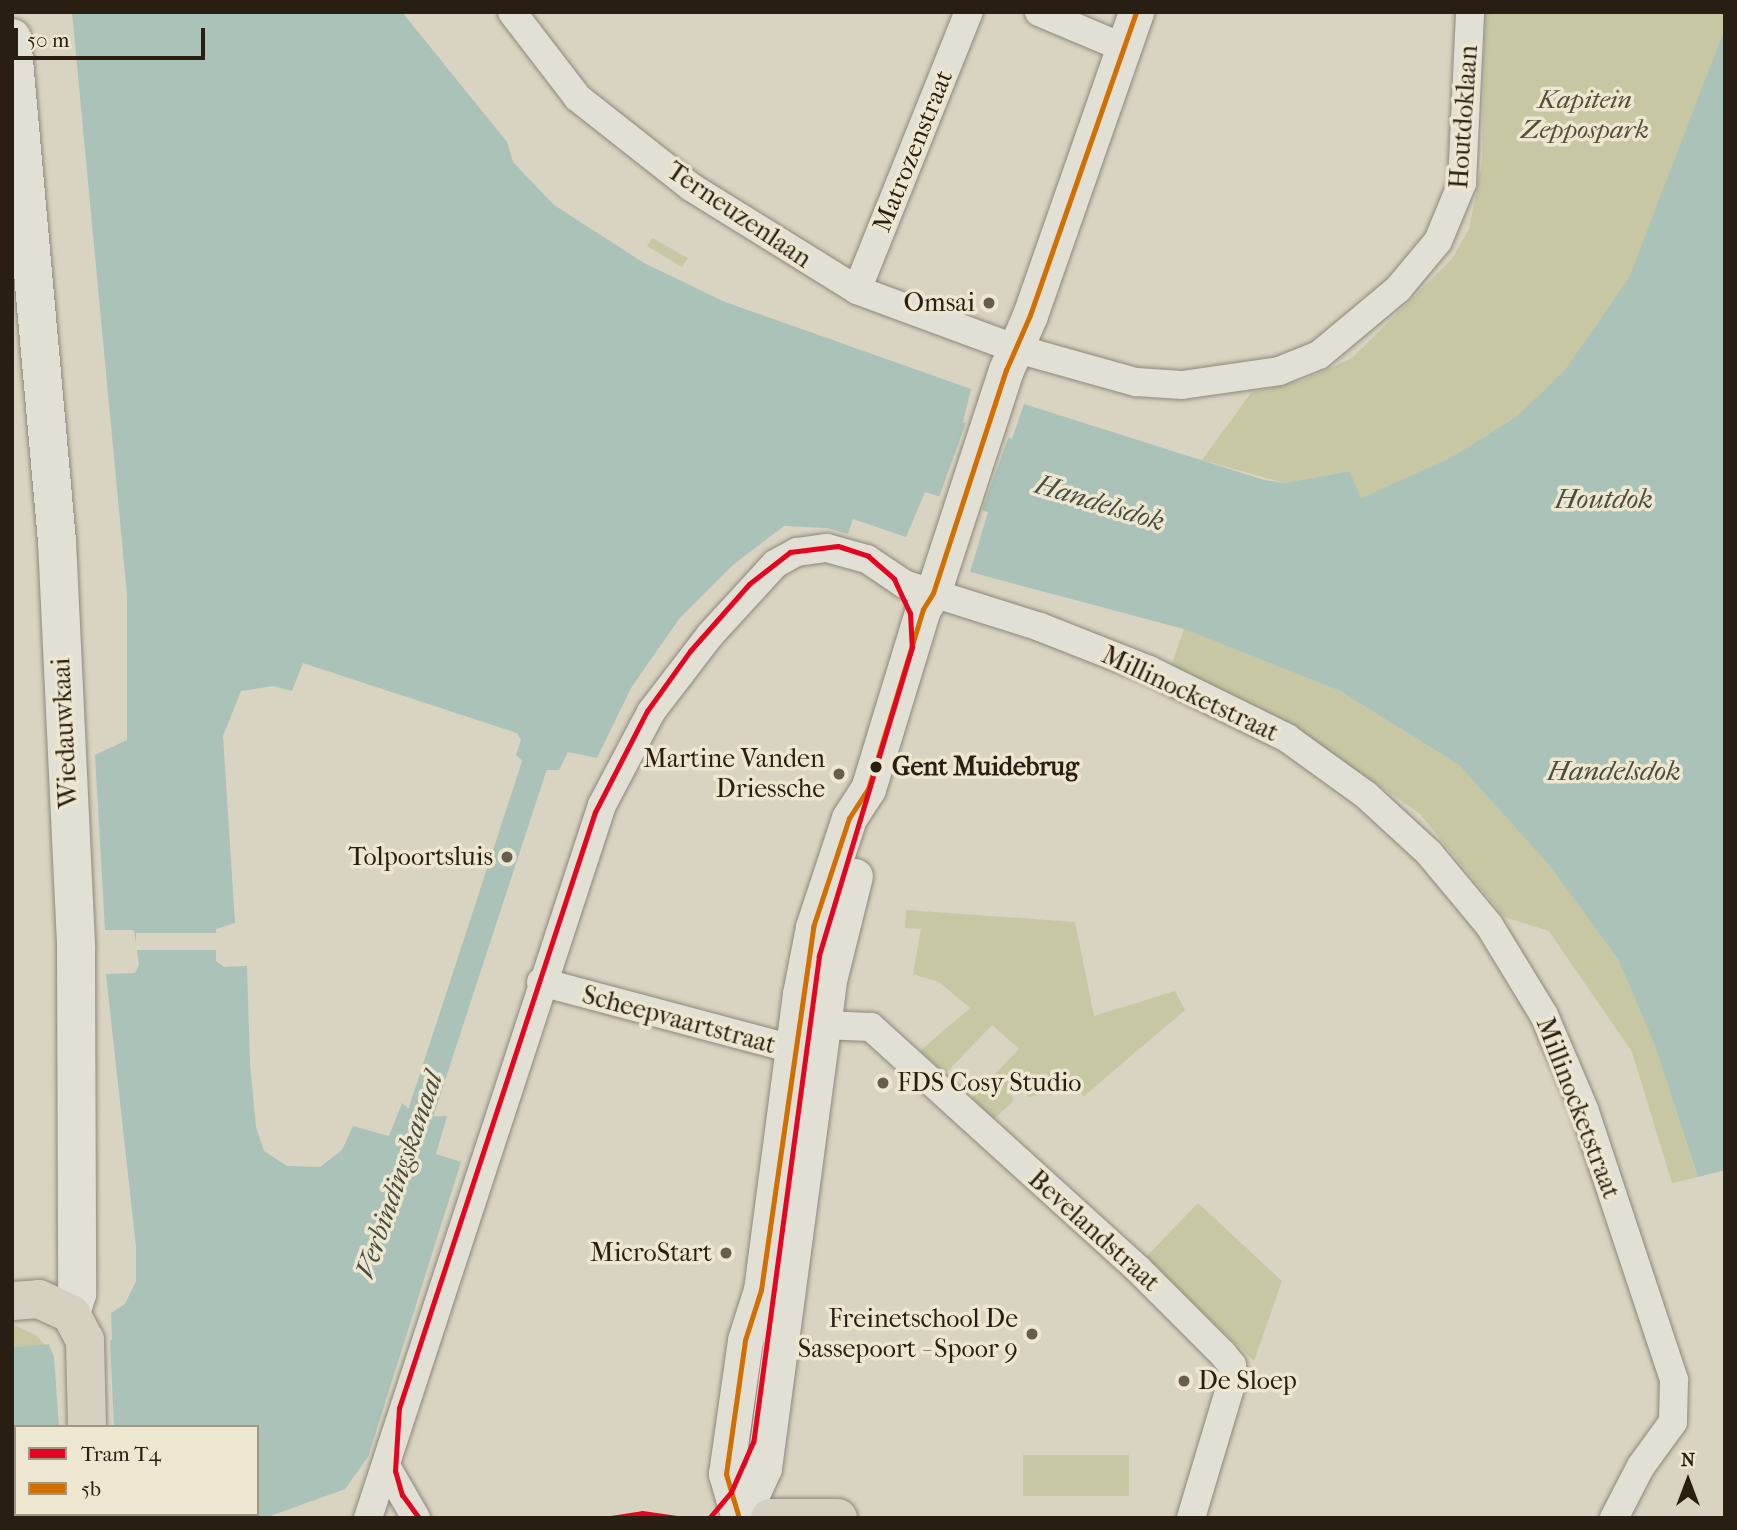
<!DOCTYPE html>
<style>
body{margin:0}
#map{position:relative;width:1737px;height:1530px;overflow:hidden;background:#d9d3c1;font-family:"IM FELL French Canon",serif}
div>[style]{position:absolute}
.green>*{inset:0;background:#c7c7a3;transform-origin:0 0}
.water>*{inset:0;background:#aac2b7}
.pier>*{inset:0;background:#d9d3c1;transform-origin:0 0}
.canal>*{height:26px;margin:-13px;padding:0 13px;transform-origin:13px;border-radius:13px;background:#aac2b7}
.roads{filter:drop-shadow(0 0 2px #8d887c) drop-shadow(0 0 2px #8d887c)}
.minor>*{height:28px;margin:-14px;padding:0 14px;transform-origin:14px;border-radius:14px;background:#e2dfd5}
.tertiary>*{height:35px;margin:-17.5px;padding:0 17.5px;transform-origin:17.5px;border-radius:17.5px;background:#e2dfd5}
.secondary>*{height:38px;margin:-19px;padding:0 19px;transform-origin:19px;border-radius:19px;background:#e2dfd5}
.primary>*{height:38px;margin:-19px;padding:0 19px;transform-origin:19px;border-radius:19px;background:#d6d0c1}
.bus-1>*{height:5px;margin:-2.5px;padding:0 2.5px;transform-origin:2.5px;border-radius:2.5px;background:#d16f03}
.tram-1>*{height:5px;margin:-2.5px;padding:0 2.5px;transform-origin:2.5px;border-radius:2.5px;background:#e40521}
.dots>*{width:19px;height:19px;translate:-50% -50%;box-sizing:border-box;border:4px solid #ede6d0;border-radius:50%}
span{translate:-50% -50%;white-space:nowrap;text-align:center;line-height:1.15;-webkit-text-stroke:7px #ede6d0;paint-order:stroke}
.park-label{font-size:26px;color:#544e36;font-style:italic}
.street-label{font-size:26px;color:#291e12}
.poi-label{font-size:26px;color:#291e12}
.right{translate:-100% -50%;text-align:right}
.left{translate:0 -50%;text-align:left}
.stop-label{font-size:26px;color:#291e12;font-weight:700}
.water-label{font-size:28px;color:#4a4d42;font-style:italic}
.frame{position:absolute;inset:0;border:14px solid #291e12;pointer-events:none}
.legend{position:absolute;left:14px;top:1425px;width:245px;height:91px;box-sizing:border-box;background:#ede6d0;border:2px solid #9f9684;margin:0;padding:9px 12px;list-style:none;font-size:21px;color:#291e12}
.legend li{display:flex;align-items:center;gap:14px;height:35px}
.legend b{width:35px;border:2px solid #9f9684}
.north{position:absolute;left:1653px;top:1446px;width:70px;height:70px;-webkit-text-stroke:5px #ede6d0;paint-order:stroke;rotate:0deg;font-size:19px;font-weight:700;line-height:28px;text-align:center;color:#291e12}
.north::after{content:'';display:block;margin:auto;width:24px;height:32px;background:#291e12;clip-path:polygon(50% 0,100% 100%,50% 72%,0 100%)}
.scale{position:absolute;left:14px;top:28px;width:191px;height:32px;box-sizing:border-box;border:4px solid #291e12;border-top:0;padding-left:9px;font-size:21px;line-height:24px;white-space:nowrap;color:#291e12;-webkit-text-stroke:5px #ede6d0;paint-order:stroke}
</style>
<div id="map">
<div class="green">
<div style="clip-path:polygon(1485px 12px,1725px 12px,1725px 28px,1653px 226px,1629px 278px,1603px 320px,1565px 370px,1516px 417px,1450px 458px,1361px 498px,1350px 471px,1285px 483px,1202px 460px,1251px 393px,1304px 380px,1352px 358px,1452px 259px,1469px 229px,1482px 163px)"></div>
<div style="clip-path:polygon(652px 238px,688px 258px,682px 267px,647px 246px)"></div>
<div style="clip-path:polygon(1184px 629px,1340px 691px,1459px 765px,1549px 865px,1618px 959px,1655px 1046px,1698px 1177px,1672px 1183px,1632px 1052px,1549px 931px,1504px 917px,1419px 813px,1314px 741px,1169px 672px)"></div>
<div style="clip-path:polygon(906px 910px,1075px 922px,1094px 1016px,1175px 991px,1185px 1010px,1083px 1097px,1078px 1084px,1029px 1097px,1019px 1086px,1011px 1095px,1014px 1100px,994px 1119px,972px 1098px,1019px 1049px,992px 1025px,946px 1073px,920px 1051px,970px 1008px,939px 982px,913px 974px,921px 929px,905px 928px)"></div>
<div style="clip-path:polygon(1198px 1203px,1282px 1281px,1254px 1361px,1145px 1258px)"></div>
<div style="clip-path:polygon(12px 1324px,36px 1335px,45px 1345px,12px 1347px)"></div>
<div style="left:1023px;top:1455px;width:106px;height:41px"></div>
</div>
<div class="water">
<div style="clip-path:polygon(72px 12px,402px 12px,507px 142px,513px 162px,554px 205px,644px 263px,725px 302px,971px 389px,963px 422px,1012px 439px,1024px 404px,1264px 480px,1285px 483px,1350px 471px,1361px 498px,1450px 458px,1516px 417px,1565px 370px,1629px 278px,1725px 28px,1725px 1170px,1698px 1177px,1655px 1046px,1618px 959px,1549px 865px,1459px 765px,1340px 691px,1184px 629px,970px 572px,988px 512px,925px 492px,906px 537px,853px 519px,848px 534px,827px 528px,784px 526px,733px 565px,679px 619px,631px 688px,597px 758px,568px 752px,559px 770px,533px 770px,516px 755px,521px 740px,517px 733px,303px 663px,292px 691px,273px 686px,241px 691px,223px 736px,235px 923px,216px 929px,216px 961px,224px 967px,247px 966px,250px 1065px,256px 1127px,264px 1151px,287px 1166px,320px 1167px,342px 1150px,353px 1126px,389px 1136px,402px 1103px,419px 1117px,447px 1116px,436px 1154px,461px 1162px,368px 1457px,345px 1489px,265px 1518px,172px 1518px,169px 1514px,257px 1514px,257px 1427px,16px 1427px,12px 1475px,12px 1347px,112px 1340px,111px 1313px,125px 1304px,136px 1281px,136px 1247px,106px 974px,135px 973px,139px 965px,134px 930px,105px 930px,95px 755px,127px 740px,127px 595px)"></div>
</div>
<div class="pier">
<div style="left:967px;top:420px;width:45px;height:84px;rotate:20deg"></div>
<div style="left:216px;top:933px;width:17px;height:80px;rotate:90deg"></div>
<div style="clip-path:polygon(110px 1339px,114px 1427px,59px 1427px,54px 1357px,48px 1342px)"></div>
</div>
<div class="canal">
<div style="left:408px;top:1152px;width:438px;rotate:-71.9deg"></div>
</div>
<div class="roads">
<div class="minor">
<div style="left:512px;top:12px;width:108px;rotate:52.5deg"></div>
<div style="left:578px;top:98px;width:144px;rotate:38.2deg"></div>
<div style="left:691px;top:187px;width:195px;rotate:31.8deg"></div>
<div style="left:857px;top:290px;width:167px;rotate:20.3deg"></div>
<div style="left:1014px;top:348px;width:127px;rotate:15.6deg"></div>
<div style="left:1136px;top:382px;width:46px;rotate:3.7deg"></div>
<div style="left:1182px;top:385px;width:98px;rotate:-8.2deg"></div>
<div style="left:1279px;top:371px;width:43px;rotate:-21.8deg"></div>
<div style="left:1319px;top:355px;width:103px;rotate:-39.9deg"></div>
<div style="left:1398px;top:289px;width:62px;rotate:-50.2deg"></div>
<div style="left:1438px;top:241px;width:63px;rotate:-67.5deg"></div>
<div style="left:1462px;top:183px;width:171px;rotate:-87.3deg"></div>
<div style="left:1039px;top:12px;width:90px;rotate:22.9deg"></div>
<div style="left:857px;top:290px;width:300px;rotate:-68.1deg"></div>
<div style="left:541px;top:982px;width:280px;rotate:14.9deg"></div>
<div style="left:822px;top:1025px;width:49px;rotate:2.3deg"></div>
<div style="left:871px;top:1027px;width:360px;rotate:42.2deg"></div>
<div style="left:1138px;top:1269px;width:120px;rotate:45deg"></div>
<div style="left:1223px;top:1354px;width:14px;rotate:51deg"></div>
<div style="left:1232px;top:1365px;width:13px;rotate:86deg"></div>
<div style="left:1233px;top:1378px;width:146px;rotate:106.7deg"></div>
<div style="left:386px;top:1466px;width:60px;rotate:60deg"></div>
<div style="left:368px;top:1518px;width:750px;rotate:-71.83deg"></div>
<div style="left:602px;top:805px;width:105px;rotate:-62.2deg"></div>
<div style="left:651px;top:712px;width:97px;rotate:-52.5deg"></div>
<div style="left:710px;top:635px;width:96px;rotate:-47.5deg"></div>
<div style="left:775px;top:564px;width:25px;rotate:-29deg"></div>
<div style="left:797px;top:552px;width:30px;rotate:-8deg"></div>
<div style="left:827px;top:548px;width:41px;rotate:15.4deg"></div>
<div style="left:867px;top:559px;width:45px;rotate:34deg"></div>
<div style="left:904px;top:584px;width:143px;rotate:17.5deg"></div>
<div style="left:1040px;top:627px;width:117px;rotate:21.5deg"></div>
<div style="left:1149px;top:670px;width:154px;rotate:26.2deg"></div>
<div style="left:1287px;top:738px;width:97px;rotate:35.8deg"></div>
<div style="left:1366px;top:795px;width:86px;rotate:42.6deg"></div>
<div style="left:1429px;top:853px;width:94px;rotate:50.2deg"></div>
<div style="left:1489px;top:925px;width:105px;rotate:58.6deg"></div>
<div style="left:1544px;top:1015px;width:102px;rotate:66.9deg"></div>
<div style="left:1584px;top:1109px;width:286px;rotate:71.6deg"></div>
<div style="left:1674px;top:1380px;width:42px;rotate:91.4deg"></div>
<div style="left:1673px;top:1422px;width:54px;rotate:126deg"></div>
<div style="left:1641px;top:1466px;width:59px;rotate:117.4deg"></div>
</div>
<div class="tertiary">
<div style="left:739px;top:1518px;width:46px;rotate:-106.5deg"></div>
<div style="left:726px;top:1474px;width:135px;rotate:-81.9deg"></div>
<div style="left:745px;top:1340px;width:52px;rotate:-72.3deg"></div>
<div style="left:761px;top:1290px;width:299px;rotate:-82.5deg"></div>
<div style="left:800px;top:994px;width:68px;rotate:-79deg"></div>
<div style="left:813px;top:927px;width:115px;rotate:-71.7deg"></div>
<div style="left:849px;top:818px;width:35px;rotate:-57deg"></div>
<div style="left:868px;top:789px;width:188px;rotate:-73deg"></div>
<div style="left:923px;top:609px;width:19px;rotate:-58deg"></div>
<div style="left:933px;top:593px;width:235px;rotate:-71.9deg"></div>
<div style="left:1006px;top:370px;width:60px;rotate:-66.4deg"></div>
<div style="left:1030px;top:315px;width:321px;rotate:-70.7deg"></div>
<div style="left:741px;top:1518px;width:55px;rotate:-65.3deg"></div>
<div style="left:764px;top:1468px;width:496px;rotate:-82.4deg"></div>
<div style="left:830px;top:976px;width:103px;rotate:-76deg"></div>
</div>
<div class="secondary">
<div style="left:12px;top:38px;width:505px;rotate:84.89deg"></div>
<div style="left:57px;top:541px;width:409px;rotate:87.3deg"></div>
<div style="left:76px;top:950px;width:344px;rotate:89.8deg"></div>
<div style="left:77px;top:1294px;width:21px;rotate:107deg"></div>
</div>
<div class="primary">
<div style="left:12px;top:1301px;width:27px;rotate:-4deg"></div>
<div style="left:39px;top:1299px;width:35px;rotate:25deg"></div>
<div style="left:71px;top:1314px;width:30px;rotate:62deg"></div>
<div style="left:85px;top:1340px;width:87px;rotate:88.7deg"></div>
<div style="left:91px;top:1514px;width:4px;rotate:90deg"></div>
<div style="left:12px;top:1516px;width:19px;rotate:-6deg"></div>
<div style="left:770px;top:1518px;width:68px"></div>
</div>
</div>
<div class="bus-1">
<div style="left:739px;top:1518px;width:46px;rotate:-106.5deg"></div>
<div style="left:726px;top:1474px;width:135px;rotate:-81.9deg"></div>
<div style="left:745px;top:1340px;width:52px;rotate:-72.3deg"></div>
<div style="left:761px;top:1290px;width:367px;rotate:-81.8deg"></div>
<div style="left:813px;top:927px;width:115px;rotate:-71.7deg"></div>
<div style="left:849px;top:818px;width:35px;rotate:-57deg"></div>
<div style="left:868px;top:789px;width:188px;rotate:-73deg"></div>
<div style="left:923px;top:609px;width:19px;rotate:-58deg"></div>
<div style="left:933px;top:593px;width:235px;rotate:-71.9deg"></div>
<div style="left:1006px;top:370px;width:60px;rotate:-66.4deg"></div>
<div style="left:1030px;top:315px;width:321px;rotate:-70.7deg"></div>
</div>
<div class="tram-1">
<div style="left:419px;top:1518px;width:29px;rotate:-126deg"></div>
<div style="left:402px;top:1495px;width:25px;rotate:-106deg"></div>
<div style="left:395px;top:1471px;width:63px;rotate:-86.4deg"></div>
<div style="left:399px;top:1408px;width:627px;rotate:-71.8deg"></div>
<div style="left:595px;top:812px;width:114px;rotate:-62.8deg"></div>
<div style="left:647px;top:711px;width:74px;rotate:-54.4deg"></div>
<div style="left:690px;top:651px;width:89px;rotate:-48.6deg"></div>
<div style="left:749px;top:584px;width:52px;rotate:-38deg"></div>
<div style="left:790px;top:552px;width:48px;rotate:-7.1deg"></div>
<div style="left:838px;top:546px;width:32px;rotate:18deg"></div>
<div style="left:868px;top:556px;width:35px;rotate:41deg"></div>
<div style="left:894px;top:579px;width:38px;rotate:65deg"></div>
<div style="left:910px;top:613px;width:34px;rotate:87deg"></div>
<div style="left:912px;top:647px;width:323px;rotate:106.8deg"></div>
<div style="left:819px;top:956px;width:490px;rotate:97.7deg"></div>
<div style="left:753px;top:1442px;width:55px;rotate:113.7deg"></div>
<div style="left:731px;top:1492px;width:34px;rotate:130deg"></div>
<div style="left:611px;top:1518px;width:31px;rotate:-9deg"></div>
<div style="left:642px;top:1513px;width:35px;rotate:8deg"></div>
</div>
<div class="dots">
<div style="left:989px;top:303px;background:#675d4f"></div>
<div style="left:876px;top:767px;background:#291e12"></div>
<div style="left:839px;top:774px;background:#675d4f"></div>
<div style="left:507px;top:857px;background:#675d4f"></div>
<div style="left:883px;top:1083px;background:#675d4f"></div>
<div style="left:726px;top:1253px;background:#675d4f"></div>
<div style="left:1032px;top:1334px;background:#675d4f"></div>
<div style="left:1184px;top:1381px;background:#675d4f"></div>
</div>
<div class="park-label">
<span style="left:1585px;top:115px">Kapitein<br>Zeppospark</span>
</div>
<div class="street-label">
<span style="left:1464px;top:117px;rotate:-86deg">Houtdoklaan</span>
<span style="left:913px;top:151px;rotate:-68deg">Matrozenstraat</span>
<span style="left:739px;top:215px;rotate:34deg">Terneuzenlaan</span>
<span style="left:1190px;top:694px;rotate:25deg">Millinocketstraat</span>
<span style="left:65px;top:733px;rotate:-93deg">Wiedauwkaai</span>
<span style="left:679px;top:1020px;rotate:15deg">Scheepvaartstraat</span>
<span style="left:1578px;top:1108px;rotate:69deg">Millinocketstraat</span>
<span style="left:1094px;top:1231px;rotate:42deg">Bevelandstraat</span>
</div>
<div class="poi-label">
<span class="right" style="left:975px;top:303px">Omsai</span>
<span class="right" style="left:825px;top:774px">Martine Vanden<br>Driessche</span>
<span class="right" style="left:493px;top:857px">Tolpoortsluis</span>
<span class="left" style="left:897px;top:1083px">FDS Cosy Studio</span>
<span class="right" style="left:712px;top:1253px">MicroStart</span>
<span class="right" style="left:1018px;top:1334px">Freinetschool De<br>Sassepoort - Spoor 9</span>
<span class="left" style="left:1198px;top:1381px">De Sloep</span>
</div>
<div class="stop-label">
<span class="left" style="left:892px;top:767px">Gent Muidebrug</span>
</div>
<div class="water-label">
<span style="left:1604px;top:499px">Houtdok</span>
<span style="left:1100px;top:503px;rotate:17deg">Handelsdok</span>
<span style="left:1614px;top:771px">Handelsdok</span>
<span style="left:399px;top:1175px;rotate:-71deg">Verbindingskanaal</span>
</div>
<div class="frame"></div>
<ul class="legend">
<li><b style="height:9px;background:#e40521"></b>Tram T4</li>
<li><b style="height:9px;background:#d16f03"></b>5b</li>
</ul>
<div class="north">N</div>
<div class="scale">50 m</div>
</div>
